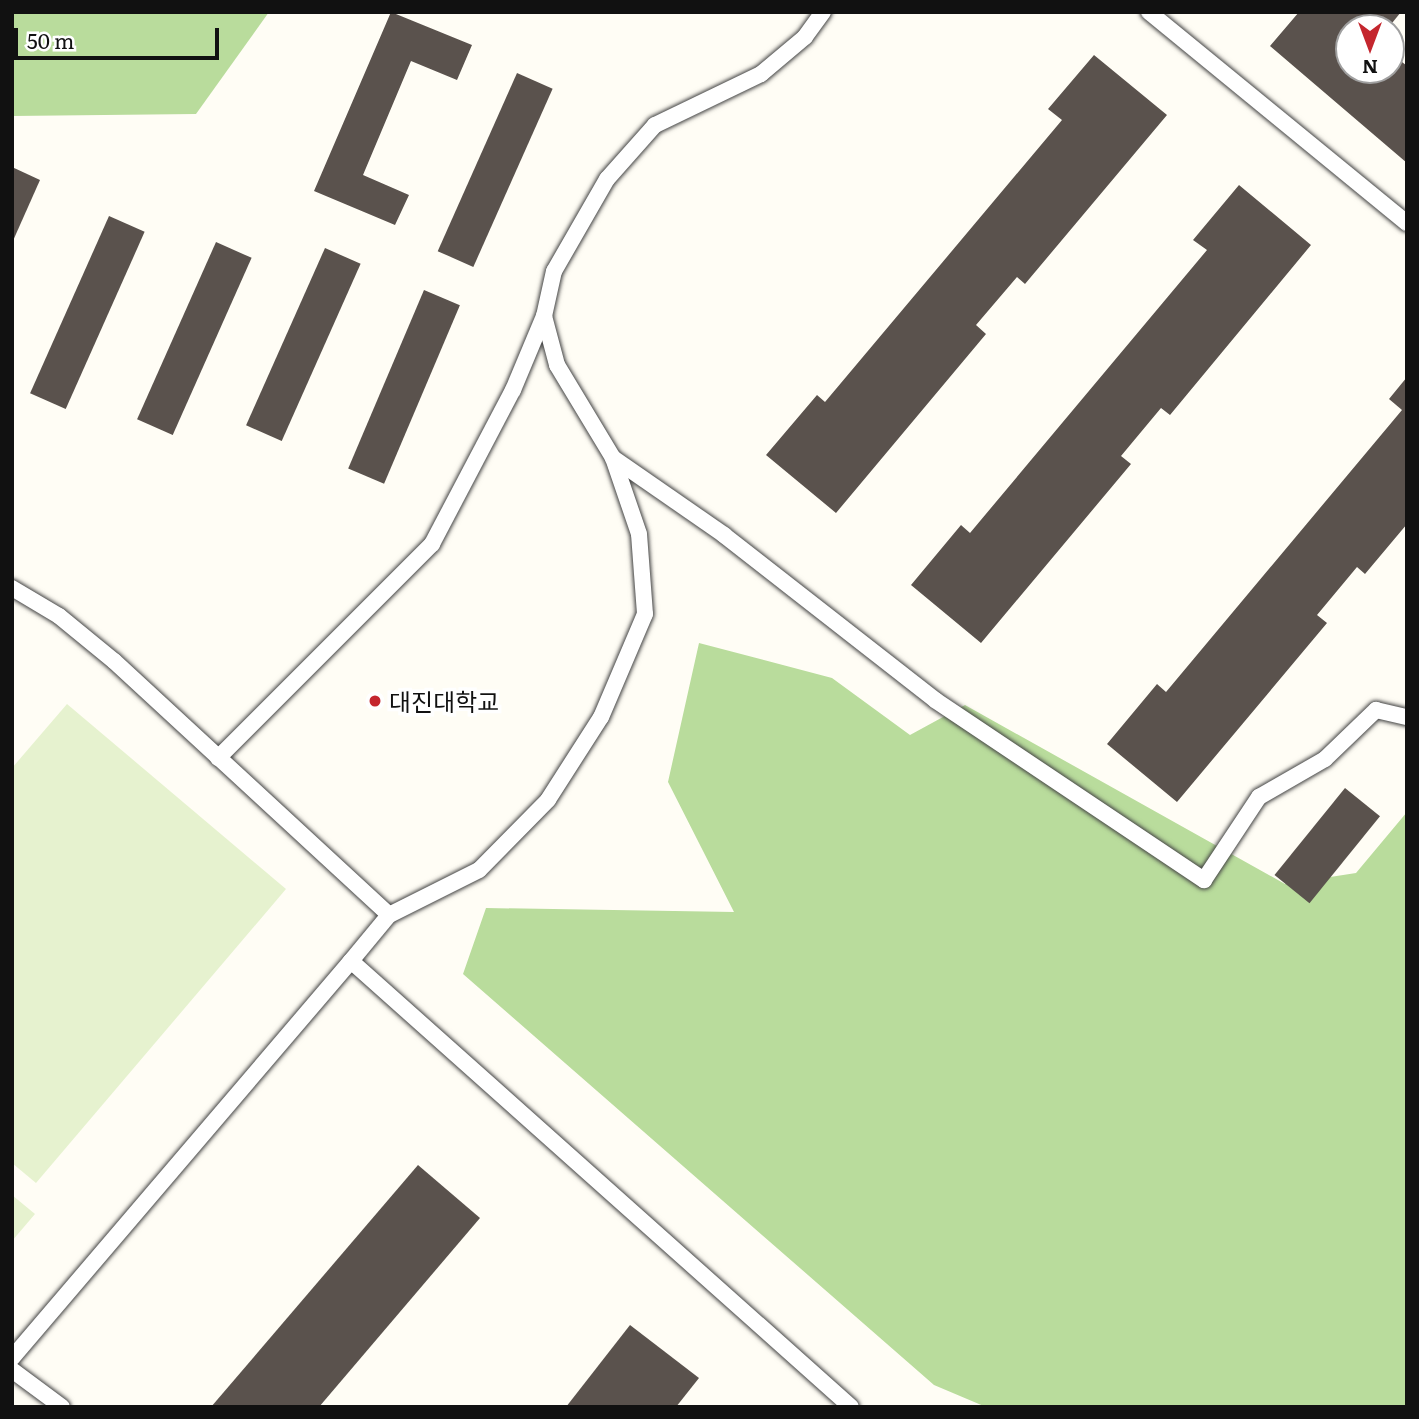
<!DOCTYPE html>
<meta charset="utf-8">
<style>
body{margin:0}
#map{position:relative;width:1419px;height:1419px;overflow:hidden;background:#fffdf5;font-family:Literata,"Noto Sans KR",serif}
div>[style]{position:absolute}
.forest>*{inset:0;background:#b9dc9c}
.pitch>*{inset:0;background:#e6f2cf}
.building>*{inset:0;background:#5a524d;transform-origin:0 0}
.roads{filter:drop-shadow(0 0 2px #444) drop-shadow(0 0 2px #444)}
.service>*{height:16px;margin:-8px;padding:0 8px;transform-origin:8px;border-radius:8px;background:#fff}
.dots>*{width:19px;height:19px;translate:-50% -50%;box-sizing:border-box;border:4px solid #fff;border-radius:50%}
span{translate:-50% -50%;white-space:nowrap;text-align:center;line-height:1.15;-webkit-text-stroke:7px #fff;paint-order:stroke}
.poi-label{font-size:24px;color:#111}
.left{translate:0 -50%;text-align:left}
.frame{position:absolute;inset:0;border:14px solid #111;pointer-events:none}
.north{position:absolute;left:1335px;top:14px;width:70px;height:70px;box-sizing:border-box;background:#fff;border:2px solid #a0a0a0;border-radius:50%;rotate:180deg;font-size:19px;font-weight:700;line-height:28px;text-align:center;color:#111}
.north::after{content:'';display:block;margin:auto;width:24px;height:32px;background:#c4262e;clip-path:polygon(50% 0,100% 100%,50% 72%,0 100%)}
.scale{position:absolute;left:14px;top:28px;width:205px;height:32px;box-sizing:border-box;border:4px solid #111;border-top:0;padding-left:9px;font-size:21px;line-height:24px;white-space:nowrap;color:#111;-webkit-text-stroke:5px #fff;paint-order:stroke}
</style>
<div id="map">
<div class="forest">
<div style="clip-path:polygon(12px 12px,269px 12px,196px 114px,12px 116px)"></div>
<div style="clip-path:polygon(699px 643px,832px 678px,910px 735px,965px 705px,1285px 884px,1356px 873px,1407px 812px,1407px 1407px,986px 1407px,934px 1385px,463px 974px,486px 908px,734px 912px,668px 782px)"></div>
</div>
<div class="pitch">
<div style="clip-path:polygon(67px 704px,286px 889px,36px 1183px,12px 1163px,12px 768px)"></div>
<div style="clip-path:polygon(12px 1195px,35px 1214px,12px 1241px)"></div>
</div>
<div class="building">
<div style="clip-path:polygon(391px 12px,472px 45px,457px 80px,411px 61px,363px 175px,409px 195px,395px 225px,314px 191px)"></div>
<div style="clip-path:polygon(1299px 12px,1401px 12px,1388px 28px,1349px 28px,1349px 70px,1391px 70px,1391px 53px,1407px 66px,1407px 163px,1270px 46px)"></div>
<div style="clip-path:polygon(1094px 55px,1167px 115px,1025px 284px,1017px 277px,976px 325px,986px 334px,836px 513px,766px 455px,817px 395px,825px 402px,1062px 120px,1048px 109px)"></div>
<div style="left:517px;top:73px;width:39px;height:195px;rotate:24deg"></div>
<div style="clip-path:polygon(12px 167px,40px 180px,12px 243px)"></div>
<div style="clip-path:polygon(1239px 185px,1311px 245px,1170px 415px,1161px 408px,1121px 456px,1131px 464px,981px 643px,911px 585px,961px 525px,970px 533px,1207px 250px,1193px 240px)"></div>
<div style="left:109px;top:216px;width:39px;height:194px;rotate:24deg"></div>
<div style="left:216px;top:242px;width:39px;height:194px;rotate:24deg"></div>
<div style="left:325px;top:248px;width:39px;height:194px;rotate:24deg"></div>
<div style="left:424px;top:290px;width:39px;height:194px;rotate:23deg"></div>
<div style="clip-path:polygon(1407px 377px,1407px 524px,1365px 574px,1357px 567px,1317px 615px,1327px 623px,1177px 802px,1107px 744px,1157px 684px,1166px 692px,1402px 410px,1389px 399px)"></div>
<div style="left:1345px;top:788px;width:45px;height:112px;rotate:39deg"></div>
<div style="clip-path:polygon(418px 1165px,480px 1218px,319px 1407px,211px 1407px)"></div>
<div style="clip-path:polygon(630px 1325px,699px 1378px,676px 1407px,566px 1407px)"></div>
</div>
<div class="roads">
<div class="service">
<div style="left:823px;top:12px;width:31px;rotate:126deg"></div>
<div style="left:805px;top:37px;width:57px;rotate:139.9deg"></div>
<div style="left:761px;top:74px;width:118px;rotate:154.3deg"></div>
<div style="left:655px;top:125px;width:72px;rotate:131.6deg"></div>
<div style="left:607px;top:179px;width:106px;rotate:119.9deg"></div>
<div style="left:554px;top:271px;width:46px;rotate:102.5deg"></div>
<div style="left:544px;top:316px;width:51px;rotate:75.1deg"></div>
<div style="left:557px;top:365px;width:109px;rotate:58.9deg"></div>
<div style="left:613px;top:458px;width:80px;rotate:71.1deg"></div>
<div style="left:639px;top:534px;width:80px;rotate:85.7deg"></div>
<div style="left:645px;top:614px;width:112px;rotate:113.1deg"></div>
<div style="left:601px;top:717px;width:98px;rotate:122.6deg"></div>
<div style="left:548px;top:800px;width:98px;rotate:134.6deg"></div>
<div style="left:479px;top:870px;width:101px;rotate:153.4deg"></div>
<div style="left:389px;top:915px;width:60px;rotate:129.6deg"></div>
<div style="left:351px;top:961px;width:670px;rotate:41.73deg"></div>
<div style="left:1149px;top:12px;width:333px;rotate:39.3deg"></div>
<div style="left:613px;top:458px;width:135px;rotate:34.7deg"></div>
<div style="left:724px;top:535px;width:268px;rotate:38deg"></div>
<div style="left:935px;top:700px;width:324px;rotate:33.8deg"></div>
<div style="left:1204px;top:880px;width:100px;rotate:-56.5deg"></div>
<div style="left:1259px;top:797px;width:76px;rotate:-29.9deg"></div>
<div style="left:1325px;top:759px;width:71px;rotate:-43.9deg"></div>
<div style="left:1376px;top:710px;width:32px;rotate:13deg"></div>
<div style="left:12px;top:588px;width:55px;rotate:30.8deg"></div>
<div style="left:59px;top:616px;width:71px;rotate:39.3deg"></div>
<div style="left:114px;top:661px;width:374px;rotate:42.7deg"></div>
<div style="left:218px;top:758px;width:303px;rotate:-45deg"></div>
<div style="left:432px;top:544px;width:174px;rotate:-62.3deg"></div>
<div style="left:513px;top:390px;width:80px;rotate:-67.3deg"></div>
<div style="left:12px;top:1358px;width:522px;rotate:-49.51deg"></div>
<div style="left:12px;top:1370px;width:62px;rotate:36.5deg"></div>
</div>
</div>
<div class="dots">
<div style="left:375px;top:701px;background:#c4262e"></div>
</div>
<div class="poi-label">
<span class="left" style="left:389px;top:701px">대진대학교</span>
</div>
<div class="frame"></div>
<div class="north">N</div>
<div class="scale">50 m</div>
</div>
